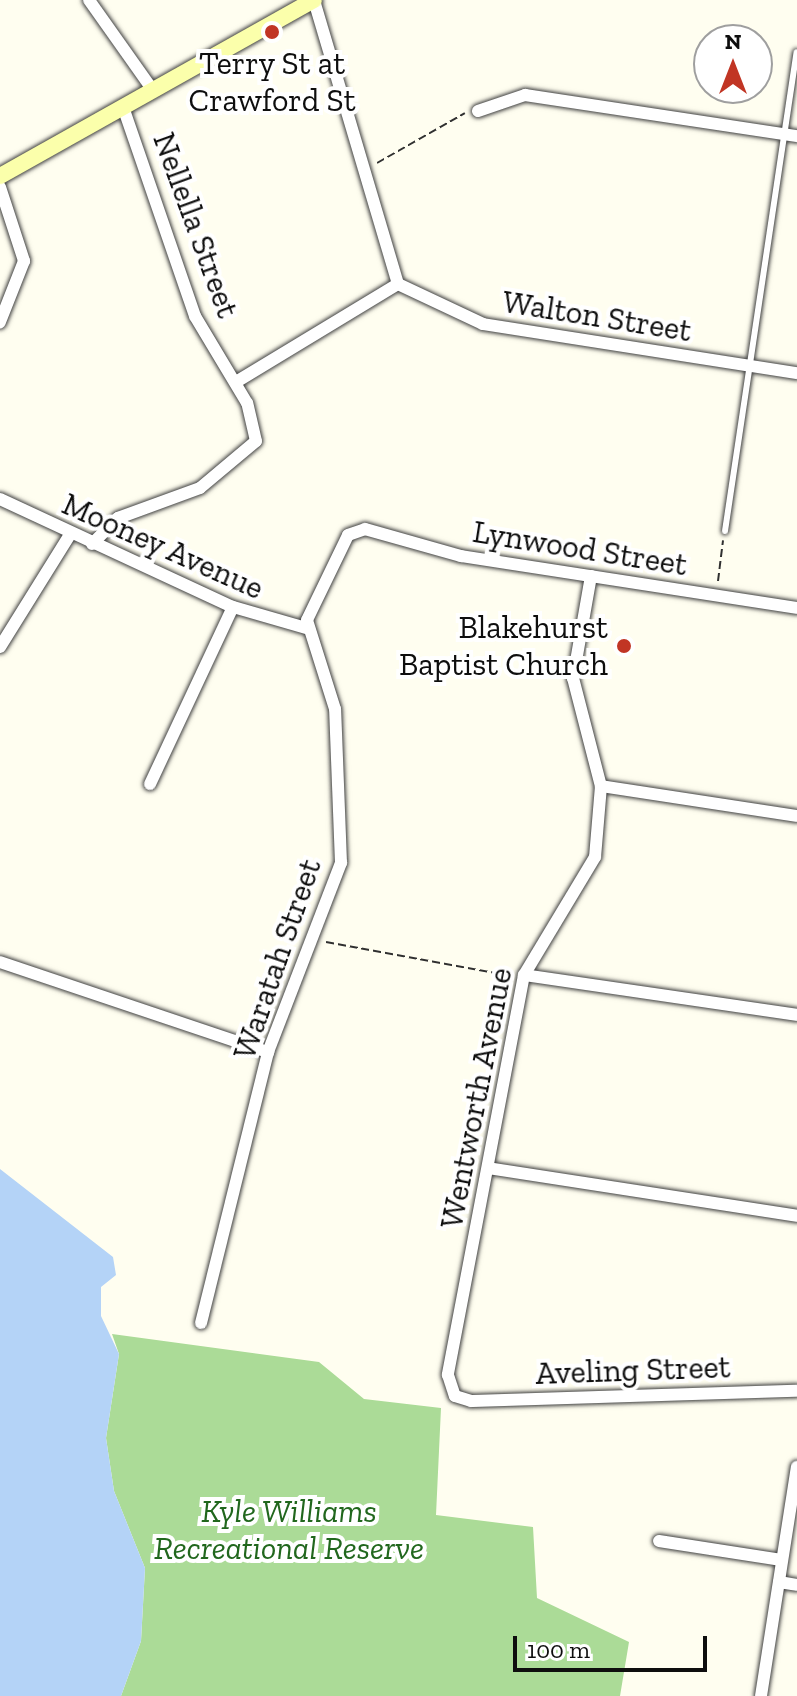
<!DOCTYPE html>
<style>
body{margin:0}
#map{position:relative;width:797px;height:1696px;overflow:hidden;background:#fffef0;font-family:"Zilla Slab",serif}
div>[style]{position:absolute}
.forest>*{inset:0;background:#abdb97}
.water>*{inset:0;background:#b4d3f7}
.path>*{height:2px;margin-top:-1px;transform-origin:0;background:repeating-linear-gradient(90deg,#303030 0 8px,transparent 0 12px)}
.roads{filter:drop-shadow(0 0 2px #414141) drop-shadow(0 0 2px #414141)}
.lane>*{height:6px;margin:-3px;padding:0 3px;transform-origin:3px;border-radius:3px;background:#fff}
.street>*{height:12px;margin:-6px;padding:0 6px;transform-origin:6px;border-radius:6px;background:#fff}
.secondary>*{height:16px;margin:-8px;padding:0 8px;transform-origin:8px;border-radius:8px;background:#fbffab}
.dots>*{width:22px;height:22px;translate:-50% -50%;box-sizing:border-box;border:4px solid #fff;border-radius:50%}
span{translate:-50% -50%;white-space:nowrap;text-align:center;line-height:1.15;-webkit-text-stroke:8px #fff;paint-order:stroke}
.poi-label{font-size:32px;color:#0e0e0e}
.right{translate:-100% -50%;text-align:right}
.street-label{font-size:32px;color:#0e0e0e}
.park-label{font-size:32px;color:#21671d;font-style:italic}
.north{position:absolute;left:693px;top:24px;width:80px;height:80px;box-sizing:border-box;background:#fff;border:2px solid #9f9f9f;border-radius:50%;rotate:0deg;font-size:22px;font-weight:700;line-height:32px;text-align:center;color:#0e0e0e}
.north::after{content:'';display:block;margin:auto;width:28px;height:36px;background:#c13524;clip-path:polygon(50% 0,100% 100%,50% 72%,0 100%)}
.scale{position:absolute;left:513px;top:1636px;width:194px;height:36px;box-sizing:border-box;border:4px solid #0e0e0e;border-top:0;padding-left:10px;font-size:24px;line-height:28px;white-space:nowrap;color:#0e0e0e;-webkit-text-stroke:6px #fff;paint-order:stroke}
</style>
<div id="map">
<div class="forest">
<div style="clip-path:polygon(112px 1334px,319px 1362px,364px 1399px,441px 1408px,436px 1515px,533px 1527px,537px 1598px,629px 1642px,620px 1696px,121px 1696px,141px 1641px,145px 1568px,114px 1491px,106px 1438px,119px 1354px)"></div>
</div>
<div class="water">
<div style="clip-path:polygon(0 1169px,113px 1257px,116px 1275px,101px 1287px,101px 1316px,119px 1354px,106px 1438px,114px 1491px,145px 1568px,141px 1641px,121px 1696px,0 1696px)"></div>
</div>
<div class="path">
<div style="left:377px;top:163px;width:101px;rotate:-29.6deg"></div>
<div style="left:718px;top:581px;width:41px;rotate:-83deg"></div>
<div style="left:326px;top:942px;width:189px;rotate:10.4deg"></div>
</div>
<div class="roads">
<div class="lane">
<div style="left:725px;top:531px;width:484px;rotate:-81.5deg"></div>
</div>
<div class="street">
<div style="left:89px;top:0;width:109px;rotate:54.7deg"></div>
<div style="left:478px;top:111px;width:50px;rotate:-18.8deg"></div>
<div style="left:525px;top:95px;width:275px;rotate:8.6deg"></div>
<div style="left:0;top:187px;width:78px;rotate:72deg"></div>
<div style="left:24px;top:261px;width:66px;rotate:111.5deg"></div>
<div style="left:398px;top:284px;width:94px;rotate:25.2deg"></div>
<div style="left:483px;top:324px;width:318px;rotate:8.9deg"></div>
<div style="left:236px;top:382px;width:189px;rotate:-31.2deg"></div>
<div style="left:398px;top:284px;width:296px;rotate:-106.5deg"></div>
<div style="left:0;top:499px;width:257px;rotate:24.9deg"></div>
<div style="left:233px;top:607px;width:79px;rotate:16.1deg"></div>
<div style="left:92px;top:544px;width:37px;rotate:-45deg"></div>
<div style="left:118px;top:518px;width:87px;rotate:-20.1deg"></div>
<div style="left:200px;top:488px;width:73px;rotate:-40deg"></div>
<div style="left:256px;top:441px;width:39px;rotate:-103deg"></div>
<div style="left:247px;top:403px;width:101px;rotate:-120.9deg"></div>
<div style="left:195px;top:316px;width:221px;rotate:-109deg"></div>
<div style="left:591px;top:576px;width:104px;rotate:100deg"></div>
<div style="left:573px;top:678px;width:112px;rotate:75.5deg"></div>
<div style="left:601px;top:786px;width:71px;rotate:94.8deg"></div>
<div style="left:595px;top:857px;width:138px;rotate:121deg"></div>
<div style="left:524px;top:975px;width:407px;rotate:100.8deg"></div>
<div style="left:448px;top:1375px;width:22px;rotate:72deg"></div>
<div style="left:455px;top:1396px;width:17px;rotate:17deg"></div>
<div style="left:471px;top:1401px;width:326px;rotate:-1.8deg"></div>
<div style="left:0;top:647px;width:134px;rotate:-58.1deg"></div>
<div style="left:150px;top:784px;width:195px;rotate:-64.9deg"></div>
<div style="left:601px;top:786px;width:198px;rotate:8.7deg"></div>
<div style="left:0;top:962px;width:283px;rotate:18.6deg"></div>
<div style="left:524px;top:975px;width:276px;rotate:8.3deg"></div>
<div style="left:488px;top:1168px;width:313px;rotate:8.8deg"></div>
<div style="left:201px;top:1323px;width:279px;rotate:-76.1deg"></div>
<div style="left:268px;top:1052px;width:203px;rotate:-68.9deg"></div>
<div style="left:341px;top:863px;width:154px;rotate:-92.2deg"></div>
<div style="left:335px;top:709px;width:93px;rotate:-107.5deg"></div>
<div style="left:307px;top:620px;width:94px;rotate:-64.2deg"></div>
<div style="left:348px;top:535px;width:18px;rotate:-19deg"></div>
<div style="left:365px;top:529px;width:100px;rotate:15.7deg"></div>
<div style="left:461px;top:556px;width:340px;rotate:8.8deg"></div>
<div style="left:659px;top:1541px;width:124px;rotate:8.8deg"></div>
<div style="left:779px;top:1582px;width:18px;rotate:9deg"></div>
<div style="left:761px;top:1696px;width:232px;rotate:-81.1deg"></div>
</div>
<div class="secondary">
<div style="left:0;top:176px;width:360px;rotate:-29.3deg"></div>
</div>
</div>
<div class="dots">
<div style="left:272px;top:32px;background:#c13524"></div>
<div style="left:624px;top:646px;background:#c13524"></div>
</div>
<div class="poi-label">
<span style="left:272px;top:82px">Terry St at<br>Crawford St</span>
<span class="right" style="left:608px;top:646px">Blakehurst<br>Baptist Church</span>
</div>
<div class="street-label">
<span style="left:196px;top:225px;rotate:70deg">Nellella Street</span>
<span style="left:597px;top:316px;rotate:9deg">Walton Street</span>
<span style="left:163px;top:546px;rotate:24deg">Mooney Avenue</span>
<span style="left:580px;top:548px;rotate:9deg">Lynwood Street</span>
<span style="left:277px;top:959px;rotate:-71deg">Waratah Street</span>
<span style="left:476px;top:1098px;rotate:-79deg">Wentworth Avenue</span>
<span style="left:633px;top:1370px;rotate:-2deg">Aveling Street</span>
</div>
<div class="park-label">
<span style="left:289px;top:1530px">Kyle Williams<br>Recreational Reserve</span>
</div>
<div class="north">N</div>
<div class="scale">100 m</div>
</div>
